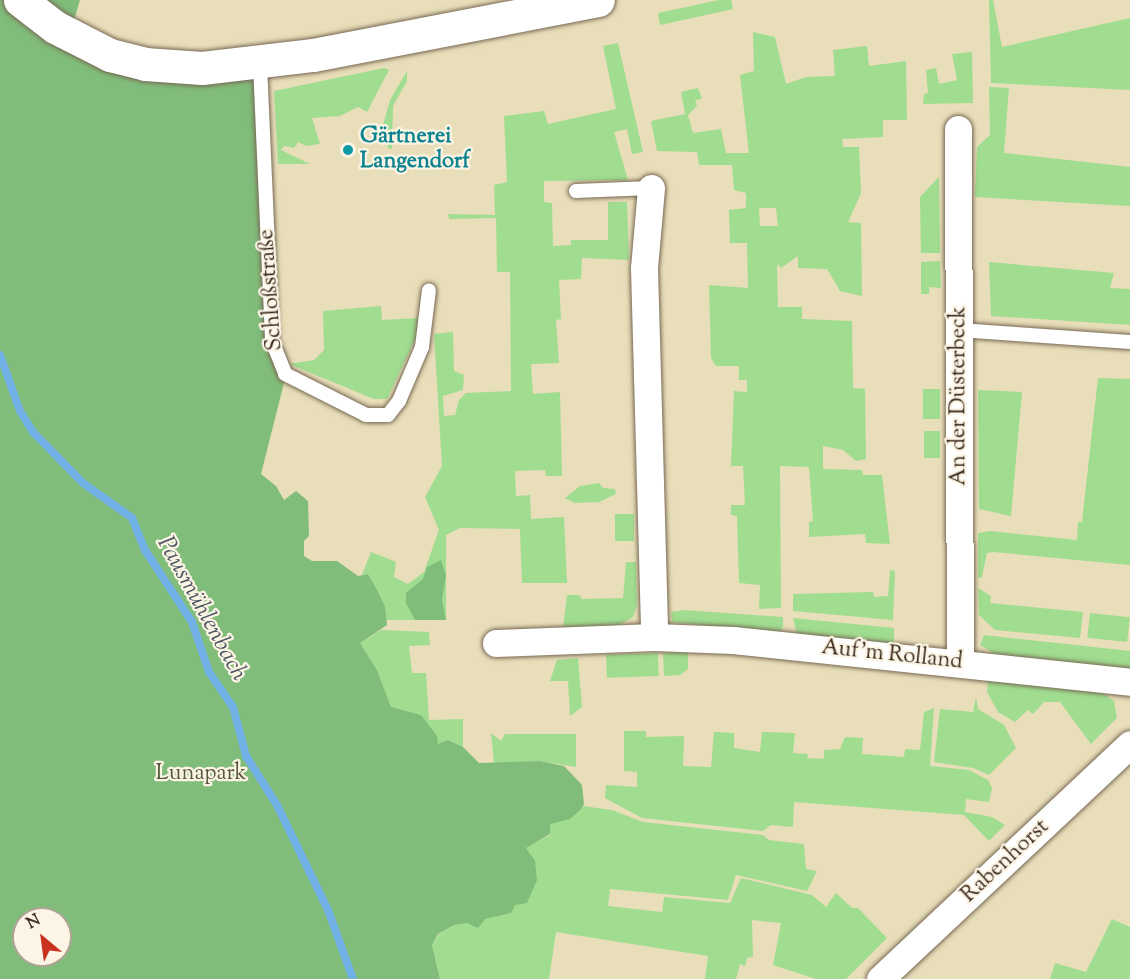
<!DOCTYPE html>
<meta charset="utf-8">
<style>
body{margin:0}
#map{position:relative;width:1130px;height:979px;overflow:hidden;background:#e8deb9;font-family:"Sorts Mill Goudy",serif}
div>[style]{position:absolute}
.green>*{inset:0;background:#a0dd90;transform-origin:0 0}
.forest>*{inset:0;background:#80bc7a}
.stream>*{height:8px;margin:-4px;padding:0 4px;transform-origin:4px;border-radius:4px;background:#72b1e5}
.roads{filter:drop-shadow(0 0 2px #786954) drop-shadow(0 0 2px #786954)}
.service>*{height:14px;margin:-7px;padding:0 7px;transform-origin:7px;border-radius:7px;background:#fff}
.minor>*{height:27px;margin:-13.5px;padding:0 13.5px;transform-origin:13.5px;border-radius:13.5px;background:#fff}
.tertiary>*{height:33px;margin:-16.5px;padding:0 16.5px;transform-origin:16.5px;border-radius:16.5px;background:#fff}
.dots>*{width:16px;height:16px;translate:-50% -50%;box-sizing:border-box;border:3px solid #fcf5e5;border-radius:50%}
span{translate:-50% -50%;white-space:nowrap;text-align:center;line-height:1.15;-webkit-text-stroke:4.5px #fcf5e5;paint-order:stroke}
.culture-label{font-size:22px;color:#0d838f;font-weight:700}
.left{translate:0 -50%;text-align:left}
.street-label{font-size:22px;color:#3b2a1e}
.park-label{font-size:22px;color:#54573a}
.water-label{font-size:24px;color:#4e5964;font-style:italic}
.north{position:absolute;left:12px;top:907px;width:60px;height:60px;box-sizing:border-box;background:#fcf5e5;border:2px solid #afa495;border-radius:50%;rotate:331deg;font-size:16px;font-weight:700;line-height:24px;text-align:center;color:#3b2a1e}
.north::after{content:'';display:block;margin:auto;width:21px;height:27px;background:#c8321e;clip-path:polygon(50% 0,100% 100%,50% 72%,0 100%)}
</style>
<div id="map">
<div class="green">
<div style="clip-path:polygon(719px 0,731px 0,733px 9px,660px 25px,658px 13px)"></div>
<div style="clip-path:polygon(989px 0,993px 0,1002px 47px,1130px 18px,1130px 90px,991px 83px)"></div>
<div style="clip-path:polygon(evenodd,753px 32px,775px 37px,786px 84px,806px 77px,835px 76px,833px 50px,867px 46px,869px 66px,906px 61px,907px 120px,883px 120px,883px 137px,842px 139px,843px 147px,859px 147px,861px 193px,848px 222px,861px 223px,862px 296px,840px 291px,827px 269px,798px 268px,798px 256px,781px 268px,778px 264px,777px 268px,778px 307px,802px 307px,802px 319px,852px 321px,853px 388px,865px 389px,866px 459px,856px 461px,843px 450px,823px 446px,823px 469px,862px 470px,863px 475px,882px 475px,890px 544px,866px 543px,865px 534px,809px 537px,809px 522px,813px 521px,809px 467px,780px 466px,781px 608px,759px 609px,760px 585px,739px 583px,737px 516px,731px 515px,731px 505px,745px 505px,743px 466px,731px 466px,734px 391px,747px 392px,747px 380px,739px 380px,739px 366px,716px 366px,711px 358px,709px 285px,748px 288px,747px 243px,730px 243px,729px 210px,746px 208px,746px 193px,734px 190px,732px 165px,699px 165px,697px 152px,657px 151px,651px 121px,685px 114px,681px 92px,698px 88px,702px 99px,695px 100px,697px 106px,688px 115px,693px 133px,721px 129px,726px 153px,749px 153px,740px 75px,754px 71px,753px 32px,759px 208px,776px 208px,778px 226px,760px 226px,759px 208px)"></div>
<div style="clip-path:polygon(618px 43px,643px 152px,632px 154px,627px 129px,614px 132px,628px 180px,544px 181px,544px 202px,552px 203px,553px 246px,571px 245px,571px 240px,608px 240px,608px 202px,627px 202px,629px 260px,582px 258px,581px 279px,559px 280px,561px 319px,556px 320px,559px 363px,531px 364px,533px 394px,560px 392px,562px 476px,546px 476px,545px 470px,515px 471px,516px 496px,530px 495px,531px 519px,564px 517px,567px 583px,522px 583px,520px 529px,460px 528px,446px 535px,446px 620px,386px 620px,385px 606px,375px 586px,368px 574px,362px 575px,371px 552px,396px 562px,394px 577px,408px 584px,424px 572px,439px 530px,425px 497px,442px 466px,434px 334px,453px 332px,454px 371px,464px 375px,463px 390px,443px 396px,444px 416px,455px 415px,459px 400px,466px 393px,511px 391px,510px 272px,497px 272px,496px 218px,449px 219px,448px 214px,495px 215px,494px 185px,507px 182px,504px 116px,544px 111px,548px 124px,616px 109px,603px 46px)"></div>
<div style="clip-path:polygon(972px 52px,973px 103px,923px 104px,924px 94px,928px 93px,926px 70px,936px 68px,939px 84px,957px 80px,952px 54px)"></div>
<div style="clip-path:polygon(384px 68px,389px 70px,367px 112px,358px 107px,340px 116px,312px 118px,320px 144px,306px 146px,298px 142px,294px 148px,284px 146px,281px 150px,310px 164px,278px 164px,274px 91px)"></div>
<div style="clip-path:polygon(407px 71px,407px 81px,393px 106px,392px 149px,388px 148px,383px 125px,390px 100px)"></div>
<div style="clip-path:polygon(989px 87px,1009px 88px,1004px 153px,1130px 167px,1130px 206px,975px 197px,977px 147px,990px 135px)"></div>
<div style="clip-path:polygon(939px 177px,940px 253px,921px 253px,920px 197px)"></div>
<div style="clip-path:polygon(940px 261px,941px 288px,929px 287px,929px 294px,921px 294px,921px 262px)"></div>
<div style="clip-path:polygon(989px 262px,1114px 273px,1110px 288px,1130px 289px,1130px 325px,991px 316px)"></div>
<div style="clip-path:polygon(381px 306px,382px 320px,418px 318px,419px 331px,387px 399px,374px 399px,289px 364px,314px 360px,324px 350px,323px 311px)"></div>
<div style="clip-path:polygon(1098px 378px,1130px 379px,1130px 565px,993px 552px,987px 553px,982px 577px,978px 578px,978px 533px,990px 531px,1077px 540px,1078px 522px,1082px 522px)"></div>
<div style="left:923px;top:389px;width:17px;height:30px"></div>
<div style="clip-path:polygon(978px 390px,1022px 392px,1011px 516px,979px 509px)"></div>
<div style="left:924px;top:431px;width:16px;height:27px"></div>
<div style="clip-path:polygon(599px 483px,603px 488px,615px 489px,616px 494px,599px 502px,575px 503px,565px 498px,580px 486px)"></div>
<div style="left:615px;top:514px;width:19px;height:27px"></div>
<div style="clip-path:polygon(626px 562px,636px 562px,637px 605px,633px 617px,617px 626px,563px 628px,567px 595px,579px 595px,582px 599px,623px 598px)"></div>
<div style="clip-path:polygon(890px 570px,895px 571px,893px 620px,793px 611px,793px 594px,873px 592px,874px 597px,888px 596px)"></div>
<div style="clip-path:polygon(978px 588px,991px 596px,990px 603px,1083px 612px,1080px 638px,995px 630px,979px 615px)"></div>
<div style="clip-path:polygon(684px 610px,783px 617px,783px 626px,781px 631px,772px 633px,672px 622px,671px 612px)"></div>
<div style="left:1090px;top:613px;width:40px;height:25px;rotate:6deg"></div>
<div style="clip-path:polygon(793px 618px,894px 628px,894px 646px,797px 634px)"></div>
<div style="clip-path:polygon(381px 630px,429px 632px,430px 645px,409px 646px,412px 673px,426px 673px,429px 720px,463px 719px,463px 747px,448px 740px,438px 745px,420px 715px,391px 708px,377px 670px,360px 643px)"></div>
<div style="clip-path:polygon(984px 635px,1130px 651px,1130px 669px,995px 654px,980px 645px)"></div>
<div style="clip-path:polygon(688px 652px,688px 669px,680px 675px,664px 676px,663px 653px)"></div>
<div style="left:658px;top:653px;width:23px;height:52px;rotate:88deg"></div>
<div style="clip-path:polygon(578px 658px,582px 707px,570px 716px,568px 681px,550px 681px,557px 660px)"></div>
<div style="clip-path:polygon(988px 681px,1101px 692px,1114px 701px,1117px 718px,1091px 744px,1060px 702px,1044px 702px,1033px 714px,1028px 710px,1015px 722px,998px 712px,987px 692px)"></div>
<div style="clip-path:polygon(976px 697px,978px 709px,1004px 725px,1016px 748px,989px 775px,973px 768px,934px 762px,940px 709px,973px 712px)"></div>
<div style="clip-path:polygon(934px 708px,930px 766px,969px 770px,988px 780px,992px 788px,989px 802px,966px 799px,965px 812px,992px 817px,1005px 825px,989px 841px,964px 815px,794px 802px,793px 827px,771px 825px,763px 831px,642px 818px,605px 798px,606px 785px,637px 787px,637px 772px,624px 771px,624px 731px,646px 731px,646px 737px,684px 736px,683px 766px,711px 767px,714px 732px,734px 733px,734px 748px,760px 752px,762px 732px,795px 733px,793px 753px,808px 754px,807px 758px,824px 759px,824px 750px,840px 749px,845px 737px,863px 738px,862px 754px,904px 757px,905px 749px,920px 750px,924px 712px)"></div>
<div style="clip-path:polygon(491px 733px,501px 741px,505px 734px,576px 734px,576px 767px,540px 761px,494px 763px)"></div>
<div style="clip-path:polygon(582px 806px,612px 810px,643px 822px,763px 835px,769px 840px,804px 844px,806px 869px,817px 871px,807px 891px,736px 875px,728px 900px,610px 889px,608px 906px,662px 912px,664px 897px,730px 903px,741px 878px,812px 895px,826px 907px,836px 893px,852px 908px,858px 908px,887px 938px,846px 979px,816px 979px,773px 965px,781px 923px,752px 920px,753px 957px,747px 958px,745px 966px,740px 964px,736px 979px,705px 979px,708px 956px,556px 932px,549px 979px,440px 979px,432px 945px,439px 934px,454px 925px,511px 913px,525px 848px,550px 835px,549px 824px)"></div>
<div style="clip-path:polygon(1112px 919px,1130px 927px,1130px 979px,1050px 979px,1055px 963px,1086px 972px)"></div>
</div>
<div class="forest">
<div style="clip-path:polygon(evenodd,0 0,15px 0,52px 29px,255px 69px,266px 274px,285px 379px,261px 474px,276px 486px,284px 500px,296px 491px,308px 501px,309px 536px,304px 541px,304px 556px,312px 561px,337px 561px,358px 576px,368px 574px,375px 586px,385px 606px,387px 625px,360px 643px,377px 670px,391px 707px,421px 715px,437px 736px,438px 744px,448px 740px,463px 747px,479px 763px,540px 761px,564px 766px,582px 785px,584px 804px,580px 810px,570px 819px,550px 824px,550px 834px,526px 848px,535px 861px,537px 880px,527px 903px,515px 905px,511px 913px,485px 919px,478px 928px,467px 923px,454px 925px,438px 934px,432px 945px,440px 979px,0 979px,0 0,24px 919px,60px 919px,60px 955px,24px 955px,24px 919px)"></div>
<div style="clip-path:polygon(46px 0,80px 0,70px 34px)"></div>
<div style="clip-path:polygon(441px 560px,446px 575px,442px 600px,446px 620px,415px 620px,406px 603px,406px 593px,423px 579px,427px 567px)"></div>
</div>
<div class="stream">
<div style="left:0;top:355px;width:59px;rotate:70.3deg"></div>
<div style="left:20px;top:411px;width:26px;rotate:58deg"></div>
<div style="left:34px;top:433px;width:70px;rotate:45.6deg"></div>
<div style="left:83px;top:483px;width:60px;rotate:35.5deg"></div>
<div style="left:132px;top:518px;width:35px;rotate:68deg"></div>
<div style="left:145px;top:550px;width:86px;rotate:56.9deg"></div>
<div style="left:192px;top:622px;width:53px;rotate:71.2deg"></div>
<div style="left:209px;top:672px;width:42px;rotate:55.6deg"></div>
<div style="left:233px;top:707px;width:51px;rotate:75.1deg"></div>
<div style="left:246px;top:756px;width:58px;rotate:57.7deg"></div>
<div style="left:277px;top:805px;width:117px;rotate:64.1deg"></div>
<div style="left:328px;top:910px;width:73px;rotate:70.1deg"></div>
</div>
<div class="roads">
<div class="service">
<div style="left:260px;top:64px;width:277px;rotate:87.5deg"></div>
<div style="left:272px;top:341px;width:35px;rotate:68deg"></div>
<div style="left:285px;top:374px;width:91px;rotate:26.8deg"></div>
<div style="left:366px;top:415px;width:22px"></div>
<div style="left:388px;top:415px;width:18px;rotate:-52deg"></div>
<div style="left:399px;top:401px;width:59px;rotate:-66.9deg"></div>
<div style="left:422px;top:347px;width:57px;rotate:-83deg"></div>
<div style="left:576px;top:191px;width:75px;rotate:-2.3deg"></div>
<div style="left:959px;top:330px;width:171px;rotate:4deg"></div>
</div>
<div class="minor">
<div style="left:958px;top:129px;width:534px;rotate:89.79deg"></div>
<div style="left:651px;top:188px;width:80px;rotate:95deg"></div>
<div style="left:644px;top:268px;width:369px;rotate:88.4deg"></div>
<div style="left:496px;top:643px;width:158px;rotate:-2.2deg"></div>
<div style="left:654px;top:637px;width:79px;rotate:2.2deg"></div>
<div style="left:733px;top:640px;width:399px;rotate:6deg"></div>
<div style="left:880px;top:979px;width:343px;rotate:-43.2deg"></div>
</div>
<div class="tertiary">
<div style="left:20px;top:0;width:44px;rotate:37.6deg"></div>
<div style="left:55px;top:27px;width:62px;rotate:27deg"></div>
<div style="left:110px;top:55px;width:36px;rotate:14deg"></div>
<div style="left:145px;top:64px;width:57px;rotate:4deg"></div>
<div style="left:202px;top:68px;width:112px;rotate:-6.7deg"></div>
<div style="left:313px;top:55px;width:290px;rotate:-10.9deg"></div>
</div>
</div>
<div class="dots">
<div style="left:348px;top:150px;background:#0f9aa8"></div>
</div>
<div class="culture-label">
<span class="left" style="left:360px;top:150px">Gärtnerei<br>Langendorf</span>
</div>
<div class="street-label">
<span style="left:272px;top:290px;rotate:-94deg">Schloßstraße</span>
<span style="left:960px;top:396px;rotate:-90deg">An der Düsterbeck</span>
<span style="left:892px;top:656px;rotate:6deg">Auf'm Rolland</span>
<span style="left:1006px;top:862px;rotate:-43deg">Rabenhorst</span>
</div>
<div class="park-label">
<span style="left:201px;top:775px">Lunapark</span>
</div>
<div class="water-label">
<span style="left:201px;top:609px;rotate:61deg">Pausmühlenbach</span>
</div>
<div class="north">N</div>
</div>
